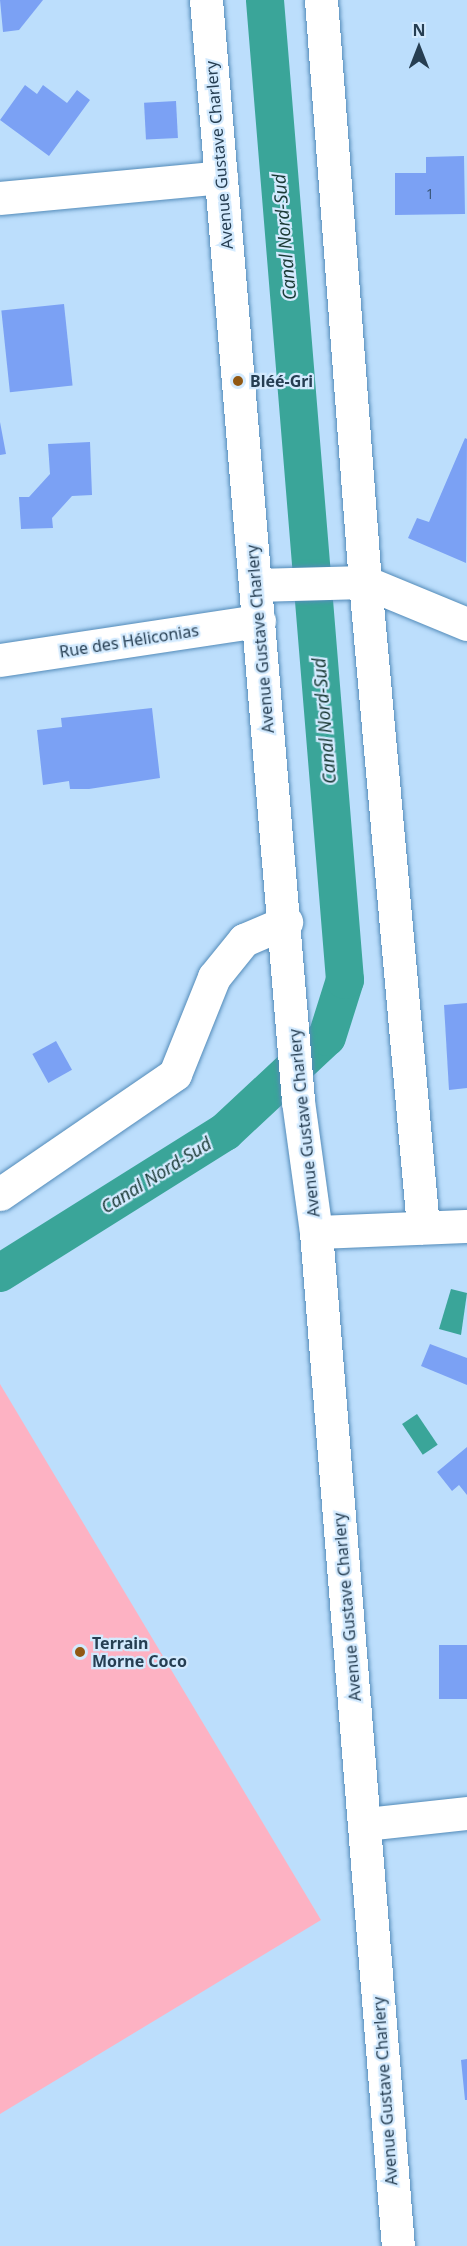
<!DOCTYPE html>
<meta charset="utf-8">
<style>
body{margin:0}
#map{position:relative;width:467px;height:2246px;overflow:hidden;background:#bcdefc;font-family:"Noto Sans",sans-serif}
div>[style]{position:absolute}
.green>*{inset:0;background:#fdb2c3}
.water>*{inset:0;background:#3aa599;transform-origin:0 0}
.canal>*{height:38px;margin:-19px;padding:0 19px;transform-origin:19px;border-radius:19px;background:#3aa599}
.building>*{inset:0;background:#7ba1f4;transform-origin:0 0}
.roads{filter:drop-shadow(0 0 2px #538bb9) drop-shadow(0 0 2px #538bb9)}
.minor>*{height:33px;margin:-16.5px;padding:0 16.5px;transform-origin:16.5px;border-radius:16.5px;background:#fff}
.dots>*{width:16px;height:16px;translate:-50% -50%;box-sizing:border-box;border:3px solid #d3eafe;border-radius:50%}
span{translate:-50% -50%;white-space:nowrap;text-align:center;line-height:1.15;-webkit-text-stroke:4.5px #d3eafe;paint-order:stroke}
.number-label{font-size:14px;color:#3b577a}
.number-label span{-webkit-text-stroke-width:0}
.street-label{font-size:16px;color:#263e52}
.poi-label{font-size:16px;color:#263e52;font-weight:700}
.left{translate:0 -50%;text-align:left}
.water-label{font-size:18px;color:#1b3a36;font-style:italic}
.north{position:absolute;left:389px;top:18px;width:60px;height:60px;-webkit-text-stroke:4px #d3eafe;paint-order:stroke;rotate:0deg;font-size:16px;font-weight:700;line-height:24px;text-align:center;color:#263e52}
.north::after{content:'';display:block;margin:auto;width:21px;height:27px;background:#263e52;clip-path:polygon(50% 0,100% 100%,50% 72%,0 100%)}
</style>
<div id="map">
<div class="green">
<div style="clip-path:polygon(0 1384px,321px 1920px,0 2114px)"></div>
</div>
<div class="water">
<div style="clip-path:polygon(451px 1289px,467px 1293px,461px 1335px,439px 1329px)"></div>
<div style="left:417px;top:1414px;width:37px;height:18px;rotate:56deg"></div>
</div>
<div class="canal">
<div style="left:0;top:1273px;width:266px;rotate:-32.1deg"></div>
<div style="left:225px;top:1132px;width:139px;rotate:-43deg"></div>
<div style="left:327px;top:1037px;width:60px;rotate:-72.5deg"></div>
<div style="left:345px;top:980px;width:983px;rotate:-94.67deg"></div>
</div>
<div class="building">
<div style="clip-path:polygon(0 0,43px 0,19px 30px,3px 32px)"></div>
<div style="clip-path:polygon(25px 85px,37px 94px,43px 85px,67px 103px,77px 90px,90px 100px,49px 156px,0 120px)"></div>
<div style="left:176px;top:101px;width:37px;height:32px;rotate:87deg"></div>
<div style="clip-path:polygon(464px 156px,465px 214px,395px 215px,395px 173px,426px 173px,426px 157px)"></div>
<div style="left:64px;top:304px;width:82px;height:63px;rotate:84deg"></div>
<div style="clip-path:polygon(0 422px,6px 454px,0 455px)"></div>
<div style="clip-path:polygon(465px 438px,467px 439px,466px 563px,408px 538px,417px 518px,429px 522px)"></div>
<div style="clip-path:polygon(90px 442px,92px 495px,72px 496px,52px 518px,53px 528px,21px 529px,19px 497px,29px 497px,50px 474px,48px 444px)"></div>
<div style="clip-path:polygon(152px 708px,160px 778px,89px 789px,70px 789px,69px 781px,43px 785px,37px 730px,62px 727px,61px 718px)"></div>
<div style="clip-path:polygon(467px 1003px,467px 1088px,449px 1090px,444px 1005px)"></div>
<div style="left:56px;top:1041px;width:33px;height:27px;rotate:61deg"></div>
<div style="clip-path:polygon(430px 1344px,467px 1358px,467px 1385px,421px 1366px)"></div>
<div style="clip-path:polygon(467px 1447px,467px 1495px,459px 1485px,452px 1491px,437px 1472px)"></div>
<div style="left:467px;top:1645px;width:54px;height:28px;rotate:90deg"></div>
<div style="clip-path:polygon(467px 2059px,467px 2100px,465px 2100px,461px 2060px)"></div>
</div>
<div class="roads">
<div class="minor">
<div style="left:206px;top:0;width:1105px;rotate:85.22deg"></div>
<div style="left:298px;top:1101px;width:132px;rotate:82.2deg"></div>
<div style="left:316px;top:1232px;width:1017px;rotate:85.38deg"></div>
<div style="left:321px;top:0;width:584px;rotate:85.68deg"></div>
<div style="left:365px;top:582px;width:648px;rotate:84.86deg"></div>
<div style="left:0;top:198px;width:222px;rotate:-5.4deg"></div>
<div style="left:255px;top:585px;width:110px;rotate:-1.6deg"></div>
<div style="left:365px;top:582px;width:110px;rotate:22.4deg"></div>
<div style="left:0;top:660px;width:262px;rotate:-8.6deg"></div>
<div style="left:0;top:1194px;width:212px;rotate:-34.4deg"></div>
<div style="left:175px;top:1074px;width:105px;rotate:-68.1deg"></div>
<div style="left:214px;top:977px;width:48px;rotate:-51deg"></div>
<div style="left:244px;top:940px;width:46px;rotate:-23.2deg"></div>
<div style="left:316px;top:1232px;width:151px;rotate:-2.3deg"></div>
<div style="left:365px;top:1824px;width:103px;rotate:-6.2deg"></div>
</div>
</div>
<div class="dots">
<div style="left:238px;top:381px;background:#915813"></div>
<div style="left:80px;top:1652px;background:#915813"></div>
</div>
<div class="number-label">
<span style="left:430px;top:194px">1</span>
</div>
<div class="street-label">
<span style="left:219px;top:155px;rotate:-95deg">Avenue Gustave Charlery</span>
<span style="left:260px;top:639px;rotate:-95deg">Avenue Gustave Charlery</span>
<span style="left:129px;top:641px;rotate:-9deg">Rue des Héliconias</span>
<span style="left:304px;top:1123px;rotate:-96deg">Avenue Gustave Charlery</span>
<span style="left:347px;top:1607px;rotate:-95deg">Avenue Gustave Charlery</span>
<span style="left:385px;top:2091px;rotate:-94deg">Avenue Gustave Charlery</span>
</div>
<div class="poi-label">
<span class="left" style="left:250px;top:381px">Bléé-Gri</span>
<span class="left" style="left:92px;top:1652px">Terrain<br>Morne Coco</span>
</div>
<div class="water-label">
<span style="left:284px;top:237px;rotate:-95deg">Canal Nord-Sud</span>
<span style="left:324px;top:721px;rotate:-95deg">Canal Nord-Sud</span>
<span style="left:156px;top:1175px;rotate:-32deg">Canal Nord-Sud</span>
</div>
<div class="north">N</div>
</div>
